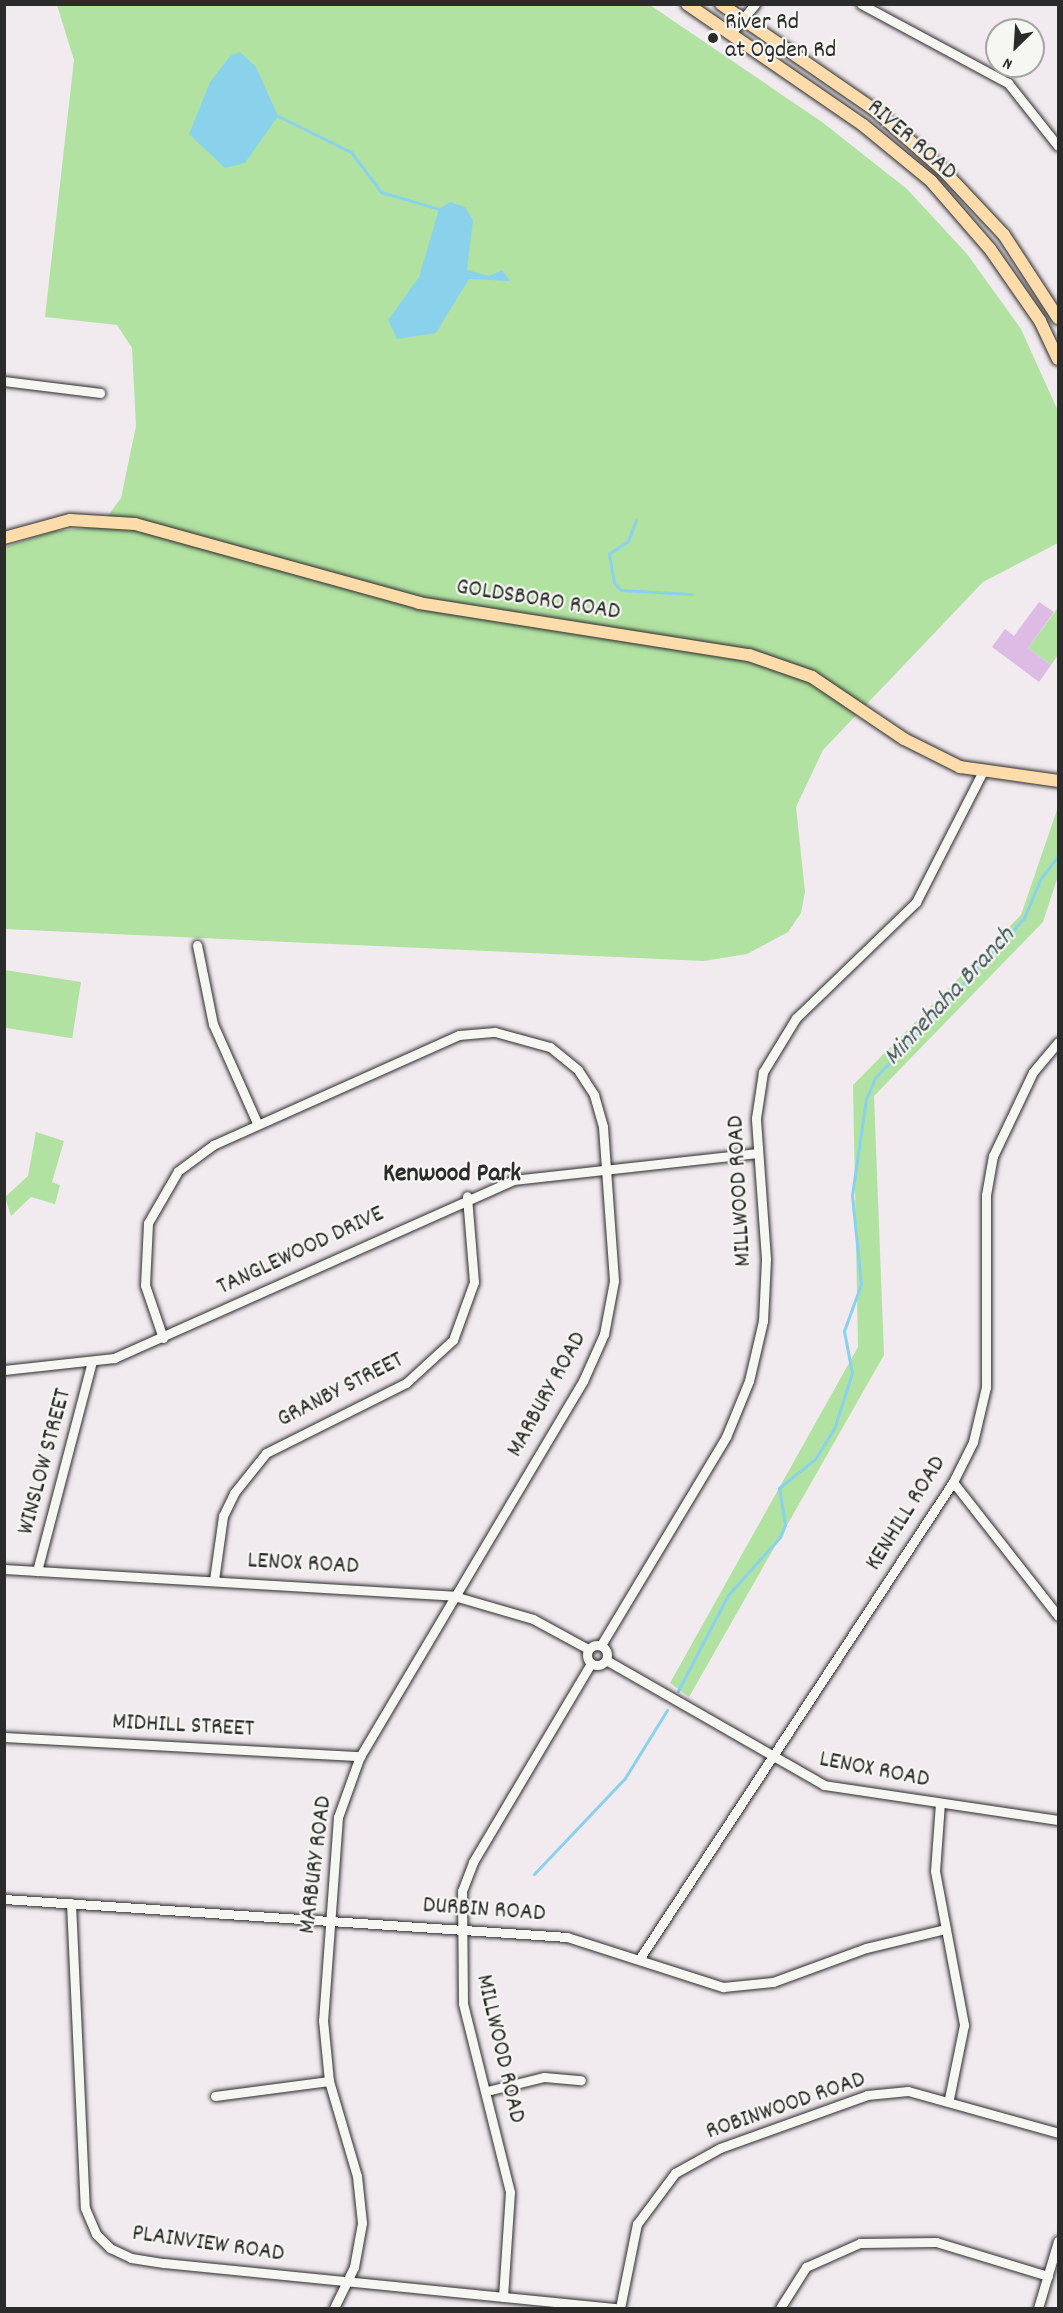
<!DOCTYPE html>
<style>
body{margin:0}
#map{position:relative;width:1063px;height:2313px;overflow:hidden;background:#f1eaef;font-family:Dekko,sans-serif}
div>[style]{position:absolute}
.green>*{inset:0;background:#b2e2a2;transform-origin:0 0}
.water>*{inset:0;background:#8ad2eb}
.stream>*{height:3px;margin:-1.5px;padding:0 1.5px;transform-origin:1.5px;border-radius:1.5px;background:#8ad2eb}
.building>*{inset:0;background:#debbe5}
.roads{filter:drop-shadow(0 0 2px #2b2b2b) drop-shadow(0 0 2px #2b2b2b)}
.minor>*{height:9px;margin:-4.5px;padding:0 4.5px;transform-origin:4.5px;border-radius:4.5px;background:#f6f6f2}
.minor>.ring{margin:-4.5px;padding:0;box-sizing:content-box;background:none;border:9px solid #f6f6f2;border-radius:50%}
.major>*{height:12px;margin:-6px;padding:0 6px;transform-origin:6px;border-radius:6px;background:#fddcac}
.dots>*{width:16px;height:16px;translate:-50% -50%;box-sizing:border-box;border:3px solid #f6f6f2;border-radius:50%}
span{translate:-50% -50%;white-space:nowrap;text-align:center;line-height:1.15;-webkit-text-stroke:4.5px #f6f6f2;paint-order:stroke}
.poi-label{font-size:24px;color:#2b2b2b}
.left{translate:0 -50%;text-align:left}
.street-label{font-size:24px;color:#2b2b2b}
.water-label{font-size:26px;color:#43555b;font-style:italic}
.neighbourhood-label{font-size:26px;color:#2b2b2b;font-weight:700}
.frame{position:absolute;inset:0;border:6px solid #2b2b2b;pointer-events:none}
.north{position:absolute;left:985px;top:18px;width:60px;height:60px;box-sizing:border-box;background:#f6f6f2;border:2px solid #a5a5a2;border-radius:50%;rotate:205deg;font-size:16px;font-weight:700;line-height:24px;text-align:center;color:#2b2b2b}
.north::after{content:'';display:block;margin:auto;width:21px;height:27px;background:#2b2b2b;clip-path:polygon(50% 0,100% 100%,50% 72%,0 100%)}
</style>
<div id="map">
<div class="green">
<div style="clip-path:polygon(57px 5px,650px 5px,822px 122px,907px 189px,967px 254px,1021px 329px,1058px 411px,1058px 543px,983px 582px,823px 750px,796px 807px,805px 892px,801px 913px,788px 932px,747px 954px,704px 961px,5px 929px,5px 547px,55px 531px,100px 527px,121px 498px,136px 426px,132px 348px,117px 325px,45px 317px,74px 60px)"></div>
<div style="clip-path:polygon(1057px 609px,1058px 655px,1051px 665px,1028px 648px)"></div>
<div style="clip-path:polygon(1058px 807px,1058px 876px,1043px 922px,874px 1096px,884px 1355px,689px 1697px,670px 1683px,858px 1347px,853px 1085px,1021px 915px)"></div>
<div style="left:5px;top:970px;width:77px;height:57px;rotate:9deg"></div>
<div style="clip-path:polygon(36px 1132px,64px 1141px,52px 1182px,60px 1185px,55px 1204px,31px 1197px,11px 1216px,5px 1197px,28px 1176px)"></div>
</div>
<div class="water">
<div style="clip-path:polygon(240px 52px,256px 67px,278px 116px,245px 163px,225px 168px,189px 134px,210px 82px,230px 56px)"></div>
<div style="clip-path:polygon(450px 202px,465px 207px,473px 220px,467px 270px,489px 276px,502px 270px,510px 281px,469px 279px,436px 333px,397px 339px,388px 320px,419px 277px,439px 209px)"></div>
</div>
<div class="stream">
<div style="left:278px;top:116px;width:81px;rotate:26.3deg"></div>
<div style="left:351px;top:152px;width:50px;rotate:53.1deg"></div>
<div style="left:381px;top:192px;width:60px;rotate:16.3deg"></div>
<div style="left:636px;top:520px;width:22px;rotate:111deg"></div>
<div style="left:628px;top:541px;width:23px;rotate:146deg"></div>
<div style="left:609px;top:554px;width:29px;rotate:80deg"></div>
<div style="left:614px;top:583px;width:10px;rotate:45deg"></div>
<div style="left:621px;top:590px;width:71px;rotate:3.2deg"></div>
<div style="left:678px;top:1691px;width:108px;rotate:-62.5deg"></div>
<div style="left:728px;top:1595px;width:78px;rotate:-48.1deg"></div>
<div style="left:780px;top:1537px;width:13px;rotate:-67deg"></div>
<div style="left:785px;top:1525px;width:37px;rotate:-99deg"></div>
<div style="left:779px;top:1488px;width:46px;rotate:-38.9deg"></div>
<div style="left:815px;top:1459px;width:36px;rotate:-58deg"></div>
<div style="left:834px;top:1429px;width:59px;rotate:-72.2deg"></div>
<div style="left:852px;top:1373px;width:43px;rotate:-100.8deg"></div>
<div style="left:844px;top:1331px;width:50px;rotate:-70.1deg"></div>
<div style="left:861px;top:1284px;width:89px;rotate:-95.8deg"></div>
<div style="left:852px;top:1195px;width:97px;rotate:-81.7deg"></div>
<div style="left:866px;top:1099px;width:23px;rotate:-67deg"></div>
<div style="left:875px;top:1078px;width:219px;rotate:-47deg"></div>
<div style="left:1024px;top:918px;width:43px;rotate:-67deg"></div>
<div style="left:1041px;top:878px;width:28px;rotate:-52deg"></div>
<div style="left:534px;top:1874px;width:132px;rotate:-46.5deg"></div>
<div style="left:625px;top:1778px;width:80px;rotate:-58.3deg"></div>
</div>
<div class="building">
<div style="clip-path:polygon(1039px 602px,1054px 612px,1028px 648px,1051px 665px,1039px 682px,992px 647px,1005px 629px,1014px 636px)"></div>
</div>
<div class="roads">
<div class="minor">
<div style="left:861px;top:4px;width:167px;rotate:28.3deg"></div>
<div style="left:1008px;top:83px;width:80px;rotate:51.6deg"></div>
<div style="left:730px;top:34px;width:39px;rotate:-50deg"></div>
<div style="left:4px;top:381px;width:97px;rotate:7.1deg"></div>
<div style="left:197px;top:945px;width:81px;rotate:78.6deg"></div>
<div style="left:213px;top:1024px;width:108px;rotate:66deg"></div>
<div style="left:163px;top:1338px;width:56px;rotate:-108.8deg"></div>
<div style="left:145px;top:1285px;width:62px;rotate:-87.2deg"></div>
<div style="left:148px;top:1223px;width:60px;rotate:-60deg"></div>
<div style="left:178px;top:1171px;width:44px;rotate:-36.6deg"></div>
<div style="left:213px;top:1145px;width:269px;rotate:-24.1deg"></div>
<div style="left:459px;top:1035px;width:36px;rotate:-5deg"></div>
<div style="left:495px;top:1032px;width:57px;rotate:15.3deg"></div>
<div style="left:550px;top:1047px;width:36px;rotate:39deg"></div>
<div style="left:578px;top:1070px;width:30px;rotate:57deg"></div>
<div style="left:594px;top:1095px;width:33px;rotate:74deg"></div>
<div style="left:603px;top:1127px;width:154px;rotate:85.9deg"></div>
<div style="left:614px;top:1281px;width:54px;rotate:100.7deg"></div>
<div style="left:604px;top:1334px;width:51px;rotate:114.1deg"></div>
<div style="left:583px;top:1381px;width:436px;rotate:120.7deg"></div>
<div style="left:360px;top:1756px;width:65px;rotate:109.8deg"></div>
<div style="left:338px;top:1817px;width:204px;rotate:94.2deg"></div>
<div style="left:323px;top:2020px;width:61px;rotate:84.4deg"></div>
<div style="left:329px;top:2081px;width:99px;rotate:73.6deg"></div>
<div style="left:357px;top:2176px;width:47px;rotate:83.9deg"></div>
<div style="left:362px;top:2223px;width:45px;rotate:100.3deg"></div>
<div style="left:354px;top:2267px;width:46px;rotate:116deg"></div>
<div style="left:4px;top:1370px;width:111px;rotate:-6.2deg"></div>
<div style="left:114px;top:1358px;width:437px;rotate:-24deg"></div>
<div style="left:513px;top:1180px;width:246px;rotate:-6.3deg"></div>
<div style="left:953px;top:1482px;width:170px;rotate:51.9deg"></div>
<div style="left:4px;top:1569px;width:451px;rotate:3.4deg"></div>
<div style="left:454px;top:1596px;width:82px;rotate:16.2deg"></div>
<div style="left:533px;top:1619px;width:63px;rotate:28.6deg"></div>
<div style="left:37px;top:1571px;width:216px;rotate:-75.3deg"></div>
<div style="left:214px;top:1580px;width:65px;rotate:-82deg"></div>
<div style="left:223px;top:1516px;width:25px;rotate:-64deg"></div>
<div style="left:234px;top:1493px;width:51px;rotate:-51.3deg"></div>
<div style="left:266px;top:1453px;width:157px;rotate:-26.6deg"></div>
<div style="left:406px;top:1383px;width:64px;rotate:-42.5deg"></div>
<div style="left:453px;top:1340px;width:62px;rotate:-70.1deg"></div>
<div style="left:474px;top:1282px;width:86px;rotate:-94.7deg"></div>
<div class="ring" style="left:587px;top:1645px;width:11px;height:11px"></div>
<div style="left:601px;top:1645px;width:243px;rotate:-59deg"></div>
<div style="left:726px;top:1437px;width:61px;rotate:-67.7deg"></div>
<div style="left:749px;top:1381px;width:62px;rotate:-76.9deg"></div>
<div style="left:763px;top:1321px;width:62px;rotate:-87.2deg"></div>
<div style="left:766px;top:1259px;width:141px;rotate:-94.1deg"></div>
<div style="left:756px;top:1118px;width:47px;rotate:-81.3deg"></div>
<div style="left:763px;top:1072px;width:63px;rotate:-58.6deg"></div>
<div style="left:796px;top:1018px;width:167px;rotate:-44deg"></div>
<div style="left:916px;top:902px;width:145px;rotate:-62.9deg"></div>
<div style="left:606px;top:1660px;width:251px;rotate:29.8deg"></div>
<div style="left:824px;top:1785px;width:237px;rotate:8.5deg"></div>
<div style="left:4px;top:1737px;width:357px;rotate:3.1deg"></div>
<div style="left:940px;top:1803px;width:68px;rotate:94.2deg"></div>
<div style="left:935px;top:1871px;width:157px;rotate:79.3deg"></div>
<div style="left:964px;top:2025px;width:76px;rotate:101.5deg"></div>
<div style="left:4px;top:1899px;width:564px;rotate:3.86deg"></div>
<div style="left:567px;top:1937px;width:164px;rotate:17.8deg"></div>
<div style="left:723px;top:1987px;width:50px;rotate:-5.7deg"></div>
<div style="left:773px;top:1982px;width:99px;rotate:-20.1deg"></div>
<div style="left:866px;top:1948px;width:82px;rotate:-13.4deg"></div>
<div style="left:71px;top:1903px;width:305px;rotate:87.4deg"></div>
<div style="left:85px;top:2208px;width:28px;rotate:67deg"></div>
<div style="left:96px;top:2234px;width:20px;rotate:45deg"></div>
<div style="left:110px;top:2248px;width:23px;rotate:25deg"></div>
<div style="left:131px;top:2258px;width:33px;rotate:9deg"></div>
<div style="left:164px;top:2263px;width:455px;rotate:5.7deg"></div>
<div style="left:640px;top:1958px;width:570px;rotate:-56.67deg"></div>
<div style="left:953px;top:1482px;width:45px;rotate:-63.4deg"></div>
<div style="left:973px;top:1442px;width:57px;rotate:-76.7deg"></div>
<div style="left:986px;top:1387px;width:192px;rotate:-90deg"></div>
<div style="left:986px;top:1195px;width:40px;rotate:-80deg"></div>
<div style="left:993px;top:1156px;width:93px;rotate:-64.5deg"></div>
<div style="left:1033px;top:1072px;width:39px;rotate:-50deg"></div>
<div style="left:487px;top:2091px;width:59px;rotate:-13.8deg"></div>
<div style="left:544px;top:2077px;width:37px;rotate:5deg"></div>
<div style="left:215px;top:2096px;width:115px;rotate:-7.5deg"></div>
<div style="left:503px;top:2297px;width:105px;rotate:-86.2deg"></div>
<div style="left:510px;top:2192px;width:195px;rotate:-104deg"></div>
<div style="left:463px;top:2003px;width:112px;rotate:-90.5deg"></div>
<div style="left:462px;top:1891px;width:31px;rotate:-69deg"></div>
<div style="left:473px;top:1862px;width:231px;rotate:-59.3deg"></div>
<div style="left:620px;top:2308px;width:86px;rotate:-78.6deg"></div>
<div style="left:637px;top:2224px;width:64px;rotate:-53.3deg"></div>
<div style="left:675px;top:2173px;width:51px;rotate:-29.1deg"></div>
<div style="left:720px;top:2148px;width:156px;rotate:-19.8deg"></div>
<div style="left:867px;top:2095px;width:41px;rotate:-5.6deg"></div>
<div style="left:908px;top:2091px;width:156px;rotate:15.6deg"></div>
<div style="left:780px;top:2308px;width:49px;rotate:-57.6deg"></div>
<div style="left:806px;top:2267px;width:59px;rotate:-24deg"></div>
<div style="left:860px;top:2243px;width:76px;rotate:-0.8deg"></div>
<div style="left:936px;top:2242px;width:117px;rotate:16.9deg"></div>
<div style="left:1038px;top:2308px;width:70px;rotate:-73.4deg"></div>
</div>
<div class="major">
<div style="left:687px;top:4px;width:214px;rotate:34.5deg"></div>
<div style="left:863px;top:125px;width:88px;rotate:39.5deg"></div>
<div style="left:931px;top:181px;width:90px;rotate:49.1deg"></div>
<div style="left:990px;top:249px;width:88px;rotate:55.2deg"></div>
<div style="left:1040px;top:321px;width:42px;rotate:64.7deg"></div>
<div style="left:721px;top:4px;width:188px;rotate:34.6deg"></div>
<div style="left:876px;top:111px;width:89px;rotate:41.4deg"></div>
<div style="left:943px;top:170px;width:89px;rotate:46.8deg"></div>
<div style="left:1004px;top:235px;width:99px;rotate:57deg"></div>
<div style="left:4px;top:538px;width:68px;rotate:-15.3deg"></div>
<div style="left:70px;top:520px;width:65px;rotate:3.5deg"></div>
<div style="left:135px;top:524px;width:295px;rotate:15.5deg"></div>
<div style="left:419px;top:603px;width:334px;rotate:9deg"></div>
<div style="left:749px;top:655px;width:67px;rotate:19.2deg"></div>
<div style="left:812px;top:677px;width:111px;rotate:34deg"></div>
<div style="left:904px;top:739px;width:63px;rotate:26.6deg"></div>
<div style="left:960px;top:767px;width:99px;rotate:8.1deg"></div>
</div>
</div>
<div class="dots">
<div style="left:713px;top:38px;background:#2b2b2b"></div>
</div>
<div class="poi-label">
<span class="left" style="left:725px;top:38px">River Rd<br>at Ogden Rd</span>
</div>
<div class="street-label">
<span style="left:911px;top:141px;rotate:41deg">RIVER ROAD</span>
<span style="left:538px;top:601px;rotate:9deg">GOLDSBORO ROAD</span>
<span style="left:741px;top:1191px;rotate:-93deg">MILLWOOD ROAD</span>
<span style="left:301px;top:1252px;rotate:-25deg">TANGLEWOOD DRIVE</span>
<span style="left:341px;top:1391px;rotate:-27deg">GRANBY STREET</span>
<span style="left:548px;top:1395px;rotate:-61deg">MARBURY ROAD</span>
<span style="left:46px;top:1462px;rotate:-75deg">WINSLOW STREET</span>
<span style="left:907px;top:1514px;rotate:-58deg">KENHILL ROAD</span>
<span style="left:303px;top:1565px;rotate:3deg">LENOX ROAD</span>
<span style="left:183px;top:1727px;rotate:3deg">MIDHILL STREET</span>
<span style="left:874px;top:1771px;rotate:11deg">LENOX ROAD</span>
<span style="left:317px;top:1865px;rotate:-83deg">MARBURY ROAD</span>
<span style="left:484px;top:1911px;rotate:4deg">DURBIN ROAD</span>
<span style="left:499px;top:2049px;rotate:77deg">MILLWOOD ROAD</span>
<span style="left:786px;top:2107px;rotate:-19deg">ROBINWOOD ROAD</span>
<span style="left:208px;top:2245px;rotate:8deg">PLAINVIEW ROAD</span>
</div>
<div class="water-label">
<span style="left:950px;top:997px;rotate:-47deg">Minnehaha Branch</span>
</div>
<div class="neighbourhood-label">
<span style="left:452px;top:1175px">Kenwood Park</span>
</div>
<div class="frame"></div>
<div class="north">N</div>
</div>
